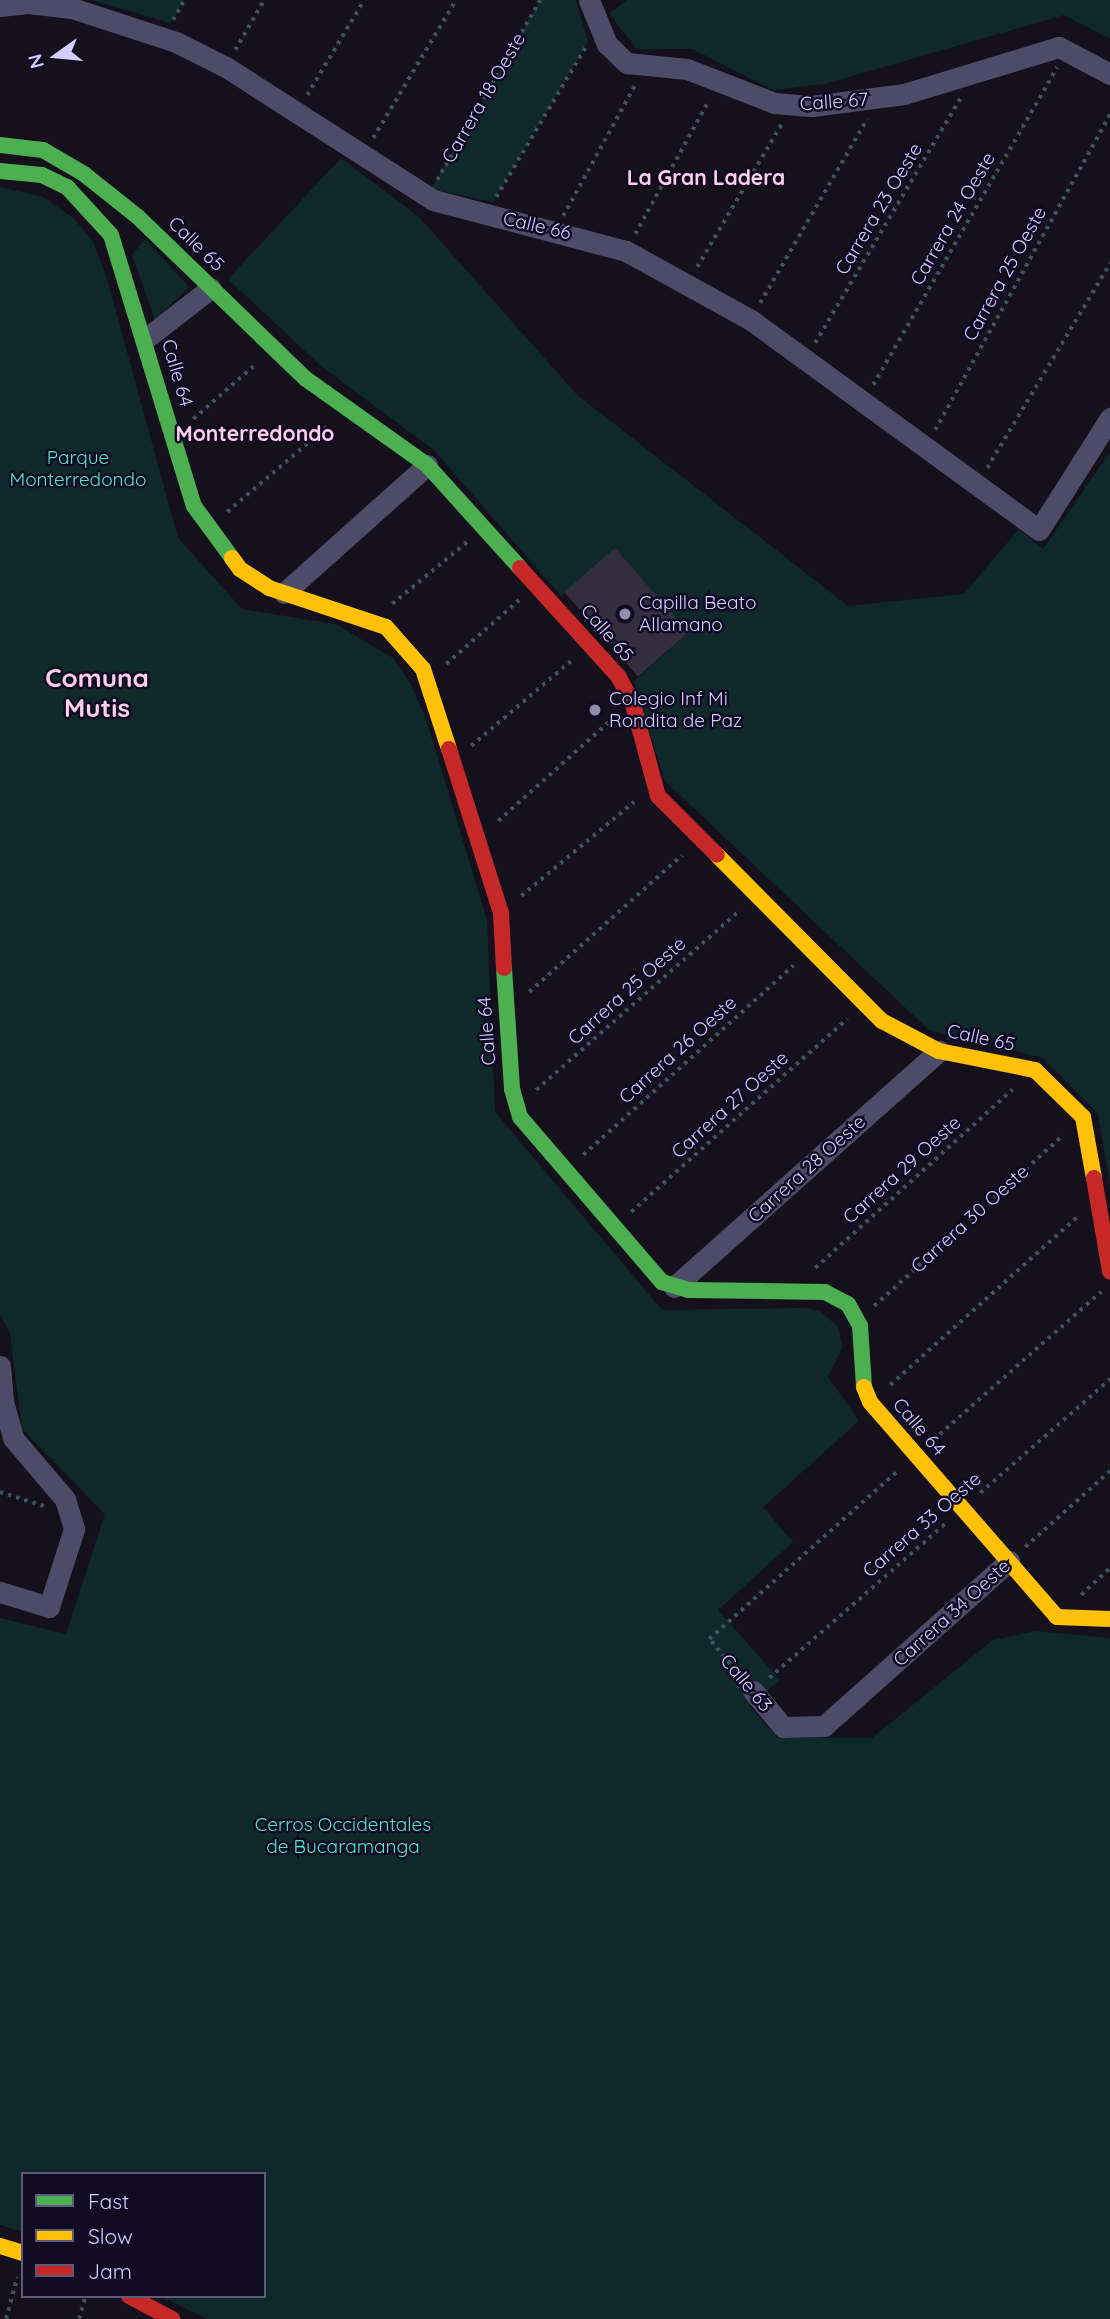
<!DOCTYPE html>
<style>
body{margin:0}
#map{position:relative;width:1110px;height:2319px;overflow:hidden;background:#14111d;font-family:Quicksand,sans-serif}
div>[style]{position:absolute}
.green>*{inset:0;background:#0f292b}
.building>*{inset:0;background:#322e3f;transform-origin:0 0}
.path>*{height:3.5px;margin-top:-1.75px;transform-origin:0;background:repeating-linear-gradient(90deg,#414f5f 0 3.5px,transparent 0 8.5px)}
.street>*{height:21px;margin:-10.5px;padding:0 10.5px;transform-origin:10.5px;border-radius:10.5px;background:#4d4b67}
.fast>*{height:16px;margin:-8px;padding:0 8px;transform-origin:8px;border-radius:8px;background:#4caf50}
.slow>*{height:16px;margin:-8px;padding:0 8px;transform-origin:8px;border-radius:8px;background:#ffc107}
.jam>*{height:16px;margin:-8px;padding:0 8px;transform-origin:8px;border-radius:8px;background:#c62828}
.dots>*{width:19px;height:19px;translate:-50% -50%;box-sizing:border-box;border:4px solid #100b23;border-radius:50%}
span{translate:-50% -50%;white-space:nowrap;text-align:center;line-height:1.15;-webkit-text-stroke:5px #100b23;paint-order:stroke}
.street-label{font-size:19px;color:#d4cdff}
.park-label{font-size:19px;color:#4cebca}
.poi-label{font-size:19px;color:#d4cdff}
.left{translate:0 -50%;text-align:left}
.neighbourhood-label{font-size:21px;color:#ffcfec;font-weight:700}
.district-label{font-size:26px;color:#ffcfec;font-weight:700}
.legend{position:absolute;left:21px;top:2172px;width:245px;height:126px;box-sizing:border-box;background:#100b23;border:2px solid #5e597b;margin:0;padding:9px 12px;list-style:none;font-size:21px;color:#d4cdff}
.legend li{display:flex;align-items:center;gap:14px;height:35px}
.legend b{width:35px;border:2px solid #5e597b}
.north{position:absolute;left:21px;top:21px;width:70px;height:70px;-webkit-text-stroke:5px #100b23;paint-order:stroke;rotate:255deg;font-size:19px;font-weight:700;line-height:28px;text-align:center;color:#d4cdff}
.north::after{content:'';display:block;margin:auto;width:24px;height:32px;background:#d4cdff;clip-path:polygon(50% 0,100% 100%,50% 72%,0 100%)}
</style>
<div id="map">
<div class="green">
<div style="clip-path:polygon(91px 0,184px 0,171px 23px)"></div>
<div style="clip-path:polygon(540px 0,576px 0,588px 42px,493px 202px,431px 189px)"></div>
<div style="clip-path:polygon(627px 0,1110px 0,1110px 39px,1064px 15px,824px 84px,773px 90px,693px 49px,637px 49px,609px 14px)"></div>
<div style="clip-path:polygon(341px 158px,419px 217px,577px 395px,848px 606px,964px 594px,1019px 529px,1043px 549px,1110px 452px,1110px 1185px,1098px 1114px,1043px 1058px,929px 1030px,665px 781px,634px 681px,688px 633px,615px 549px,561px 596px,434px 450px,321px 366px,228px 279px)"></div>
<div style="clip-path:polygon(0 187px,43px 197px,73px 218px,93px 241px,107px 279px,178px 538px,242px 609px,335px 624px,393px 658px,411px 685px,425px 716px,487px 920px,495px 1112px,662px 1310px,804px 1308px,820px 1311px,839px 1328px,842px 1348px,828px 1377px,859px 1421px,763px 1507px,793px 1542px,718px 1610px,780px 1680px,749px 1706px,778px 1738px,872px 1738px,993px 1640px,1036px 1631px,1110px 1638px,1110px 2319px,207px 2319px,160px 2296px,264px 2296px,264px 2174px,23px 2174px,23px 2232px,0 2225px,0 1618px,66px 1634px,105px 1514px,22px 1429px,10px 1333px,0 1314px)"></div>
<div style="clip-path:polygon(145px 239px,189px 287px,155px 320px,132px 255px)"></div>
</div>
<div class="building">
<div style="left:615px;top:548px;width:112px;height:67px;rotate:49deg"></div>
</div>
<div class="path">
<div style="left:173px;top:20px;width:23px;rotate:-61deg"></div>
<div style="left:235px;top:50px;width:58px;rotate:-59.9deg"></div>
<div style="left:307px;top:95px;width:111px;rotate:-59deg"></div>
<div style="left:373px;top:138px;width:161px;rotate:-59deg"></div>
<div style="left:437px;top:180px;width:207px;rotate:-60.2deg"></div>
<div style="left:496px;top:197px;width:177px;rotate:-59.1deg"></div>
<div style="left:563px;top:216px;width:149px;rotate:-61.2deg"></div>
<div style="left:635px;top:234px;width:153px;rotate:-61.1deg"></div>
<div style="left:697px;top:267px;width:167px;rotate:-59.4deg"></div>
<div style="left:760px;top:303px;width:213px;rotate:-59.8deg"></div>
<div style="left:815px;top:343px;width:286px;rotate:-59.3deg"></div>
<div style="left:873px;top:385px;width:367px;rotate:-59.9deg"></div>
<div style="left:193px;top:419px;width:84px;rotate:-41.1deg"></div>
<div style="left:935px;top:430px;width:361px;rotate:-61deg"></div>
<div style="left:987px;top:468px;width:239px;rotate:-59deg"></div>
<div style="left:227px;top:512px;width:135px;rotate:-40.5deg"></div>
<div style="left:392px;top:604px;width:97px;rotate:-39.6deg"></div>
<div style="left:446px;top:664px;width:97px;rotate:-41.2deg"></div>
<div style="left:471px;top:746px;width:133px;rotate:-40.4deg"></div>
<div style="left:498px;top:821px;width:153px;rotate:-41.8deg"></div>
<div style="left:521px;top:896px;width:147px;rotate:-39.8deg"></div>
<div style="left:529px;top:992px;width:205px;rotate:-41.8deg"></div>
<div style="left:536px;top:1090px;width:272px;rotate:-41.4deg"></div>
<div style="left:583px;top:1155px;width:283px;rotate:-42deg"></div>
<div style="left:631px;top:1212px;width:290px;rotate:-41.8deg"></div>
<div style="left:815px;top:1268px;width:266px;rotate:-42.1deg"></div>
<div style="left:874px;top:1306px;width:255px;rotate:-42.1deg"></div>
<div style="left:890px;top:1385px;width:251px;rotate:-41.9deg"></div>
<div style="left:933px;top:1440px;width:224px;rotate:-41.4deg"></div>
<div style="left:0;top:1492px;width:46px;rotate:17.7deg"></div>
<div style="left:980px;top:1493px;width:173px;rotate:-41.2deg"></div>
<div style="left:1025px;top:1547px;width:114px;rotate:-41.8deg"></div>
<div style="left:1081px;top:1595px;width:40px;rotate:-43deg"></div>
<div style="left:741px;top:1677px;width:50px;rotate:-130.1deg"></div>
<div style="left:709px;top:1639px;width:254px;rotate:-41.7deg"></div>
<div style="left:769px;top:1678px;width:234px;rotate:-41.2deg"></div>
<div style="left:6px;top:2319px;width:43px;rotate:-75.3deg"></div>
<div style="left:79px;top:2319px;width:24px;rotate:-75deg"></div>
</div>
<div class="street">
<div style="left:589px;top:0;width:48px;rotate:67.8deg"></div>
<div style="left:607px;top:44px;width:28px;rotate:44deg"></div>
<div style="left:627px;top:63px;width:60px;rotate:5.7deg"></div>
<div style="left:687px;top:69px;width:93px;rotate:21.3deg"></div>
<div style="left:774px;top:103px;width:38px;rotate:5deg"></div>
<div style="left:812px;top:106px;width:93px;rotate:-7.4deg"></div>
<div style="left:904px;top:94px;width:162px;rotate:-16.9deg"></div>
<div style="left:1059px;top:47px;width:58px;rotate:27.9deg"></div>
<div style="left:0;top:6px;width:28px;rotate:-6deg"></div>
<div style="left:28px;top:3px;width:44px;rotate:6.5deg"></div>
<div style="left:72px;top:8px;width:109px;rotate:18.1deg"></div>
<div style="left:176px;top:42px;width:56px;rotate:26.6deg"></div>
<div style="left:226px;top:67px;width:246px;rotate:32.7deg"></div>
<div style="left:433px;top:200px;width:200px;rotate:14.8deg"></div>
<div style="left:626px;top:251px;width:143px;rotate:28.9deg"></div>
<div style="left:751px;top:320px;width:356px;rotate:36.1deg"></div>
<div style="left:1039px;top:530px;width:133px;rotate:-57.6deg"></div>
<div style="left:145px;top:339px;width:83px;rotate:-37.7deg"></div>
<div style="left:284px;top:593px;width:192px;rotate:-41.8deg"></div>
<div style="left:674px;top:1287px;width:355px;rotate:-41.7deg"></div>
<div style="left:0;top:1366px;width:36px;rotate:85deg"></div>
<div style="left:3px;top:1402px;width:37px;rotate:74deg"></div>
<div style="left:13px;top:1438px;width:80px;rotate:49.6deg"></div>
<div style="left:65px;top:1499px;width:31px;rotate:73deg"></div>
<div style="left:74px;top:1529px;width:82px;rotate:107.8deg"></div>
<div style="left:49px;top:1607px;width:51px;rotate:-163deg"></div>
<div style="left:753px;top:1691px;width:47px;rotate:50.2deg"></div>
<div style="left:783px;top:1727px;width:41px;rotate:-1.4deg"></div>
<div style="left:824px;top:1726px;width:248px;rotate:-41.7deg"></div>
</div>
<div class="fast">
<div style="left:0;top:145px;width:43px;rotate:6.6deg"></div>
<div style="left:43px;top:150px;width:48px;rotate:30.3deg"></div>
<div style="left:84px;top:174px;width:69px;rotate:38.5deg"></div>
<div style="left:138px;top:217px;width:233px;rotate:44deg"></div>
<div style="left:306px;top:379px;width:148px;rotate:35.4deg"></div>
<div style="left:427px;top:465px;width:139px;rotate:47.9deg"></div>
<div style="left:0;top:171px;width:42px;rotate:5.4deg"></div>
<div style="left:42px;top:175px;width:28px;rotate:26deg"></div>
<div style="left:67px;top:187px;width:65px;rotate:47.5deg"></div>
<div style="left:111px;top:235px;width:283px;rotate:73deg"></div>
<div style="left:194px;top:506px;width:64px;rotate:53.8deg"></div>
<div style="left:504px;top:968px;width:121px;rotate:86.2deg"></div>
<div style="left:512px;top:1089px;width:29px;rotate:74deg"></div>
<div style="left:520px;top:1117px;width:218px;rotate:49.3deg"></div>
<div style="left:662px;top:1282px;width:27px;rotate:17deg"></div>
<div style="left:688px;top:1290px;width:137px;rotate:0.8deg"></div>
<div style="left:825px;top:1292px;width:26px;rotate:28deg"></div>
<div style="left:848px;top:1304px;width:25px;rotate:61deg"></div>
<div style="left:860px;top:1326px;width:61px;rotate:86.2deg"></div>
</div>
<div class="slow">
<div style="left:232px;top:558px;width:14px;rotate:54deg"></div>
<div style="left:240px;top:569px;width:35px;rotate:33deg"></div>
<div style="left:269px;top:588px;width:123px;rotate:18.4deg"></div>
<div style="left:386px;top:627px;width:56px;rotate:48.6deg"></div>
<div style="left:423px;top:669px;width:84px;rotate:72deg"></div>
<div style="left:717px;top:855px;width:234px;rotate:45.2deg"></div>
<div style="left:882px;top:1021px;width:64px;rotate:27.8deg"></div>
<div style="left:939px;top:1051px;width:98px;rotate:11.2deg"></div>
<div style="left:1035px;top:1070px;width:67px;rotate:44.4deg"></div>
<div style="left:1083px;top:1117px;width:62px;rotate:79.8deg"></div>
<div style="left:864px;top:1387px;width:16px;rotate:68deg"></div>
<div style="left:870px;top:1402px;width:285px;rotate:49deg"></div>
<div style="left:1057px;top:1617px;width:53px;rotate:2.2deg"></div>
<div style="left:0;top:2246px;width:24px;rotate:17deg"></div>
</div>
<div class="jam">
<div style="left:520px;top:568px;width:146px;rotate:47.8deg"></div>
<div style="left:618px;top:676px;width:29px;rotate:61deg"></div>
<div style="left:632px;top:701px;width:98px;rotate:74.7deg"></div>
<div style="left:658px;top:796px;width:83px;rotate:45deg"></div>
<div style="left:449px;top:749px;width:172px;rotate:72.4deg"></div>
<div style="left:501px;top:913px;width:55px;rotate:86.9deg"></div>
<div style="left:1094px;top:1178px;width:95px;rotate:80.3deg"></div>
<div style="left:129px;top:2296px;width:49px;rotate:28.1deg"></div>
</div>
<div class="dots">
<div style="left:625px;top:614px;background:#918bb0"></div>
<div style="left:595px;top:710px;background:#918bb0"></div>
</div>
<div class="street-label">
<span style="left:484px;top:98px;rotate:-60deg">Carrera 18 Oeste</span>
<span style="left:834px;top:102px;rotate:-4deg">Calle 67</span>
<span style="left:879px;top:209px;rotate:-59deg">Carrera 23 Oeste</span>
<span style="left:953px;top:219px;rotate:-60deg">Carrera 24 Oeste</span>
<span style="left:537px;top:226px;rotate:13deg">Calle 66</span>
<span style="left:196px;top:244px;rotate:44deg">Calle 65</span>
<span style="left:1005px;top:274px;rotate:-61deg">Carrera 25 Oeste</span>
<span style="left:177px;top:373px;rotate:74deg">Calle 64</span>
<span style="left:607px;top:633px;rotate:49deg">Calle 65</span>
<span style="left:627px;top:991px;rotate:-42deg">Carrera 25 Oeste</span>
<span style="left:487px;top:1031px;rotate:-94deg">Calle 64</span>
<span style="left:981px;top:1038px;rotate:12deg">Calle 65</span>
<span style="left:678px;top:1050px;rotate:-42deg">Carrera 26 Oeste</span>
<span style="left:730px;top:1105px;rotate:-42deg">Carrera 27 Oeste</span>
<span style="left:807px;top:1169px;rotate:-42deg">Carrera 28 Oeste</span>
<span style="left:902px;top:1170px;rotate:-42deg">Carrera 29 Oeste</span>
<span style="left:970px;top:1219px;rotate:-42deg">Carrera 30 Oeste</span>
<span style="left:919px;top:1427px;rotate:49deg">Calle 64</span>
<span style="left:922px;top:1525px;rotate:-41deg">Carrera 33 Oeste</span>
<span style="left:952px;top:1613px;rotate:-42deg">Carrera 34 Oeste</span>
<span style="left:746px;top:1683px;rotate:50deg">Calle 63</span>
</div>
<div class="park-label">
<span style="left:78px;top:469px">Parque<br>Monterredondo</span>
<span style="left:343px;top:1836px">Cerros Occidentales<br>de Bucaramanga</span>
</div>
<div class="poi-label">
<span class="left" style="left:639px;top:614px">Capilla Beato<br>Allamano</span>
<span class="left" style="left:609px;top:710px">Colegio Inf Mi<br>Rondita de Paz</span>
</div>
<div class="neighbourhood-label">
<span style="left:706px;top:177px">La Gran Ladera</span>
<span style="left:255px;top:433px">Monterredondo</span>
</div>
<div class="district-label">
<span style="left:97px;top:693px">Comuna<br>Mutis</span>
</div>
<ul class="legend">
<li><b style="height:9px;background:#4caf50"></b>Fast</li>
<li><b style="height:9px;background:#ffc107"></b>Slow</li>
<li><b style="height:9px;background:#c62828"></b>Jam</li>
</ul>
<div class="north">N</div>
</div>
